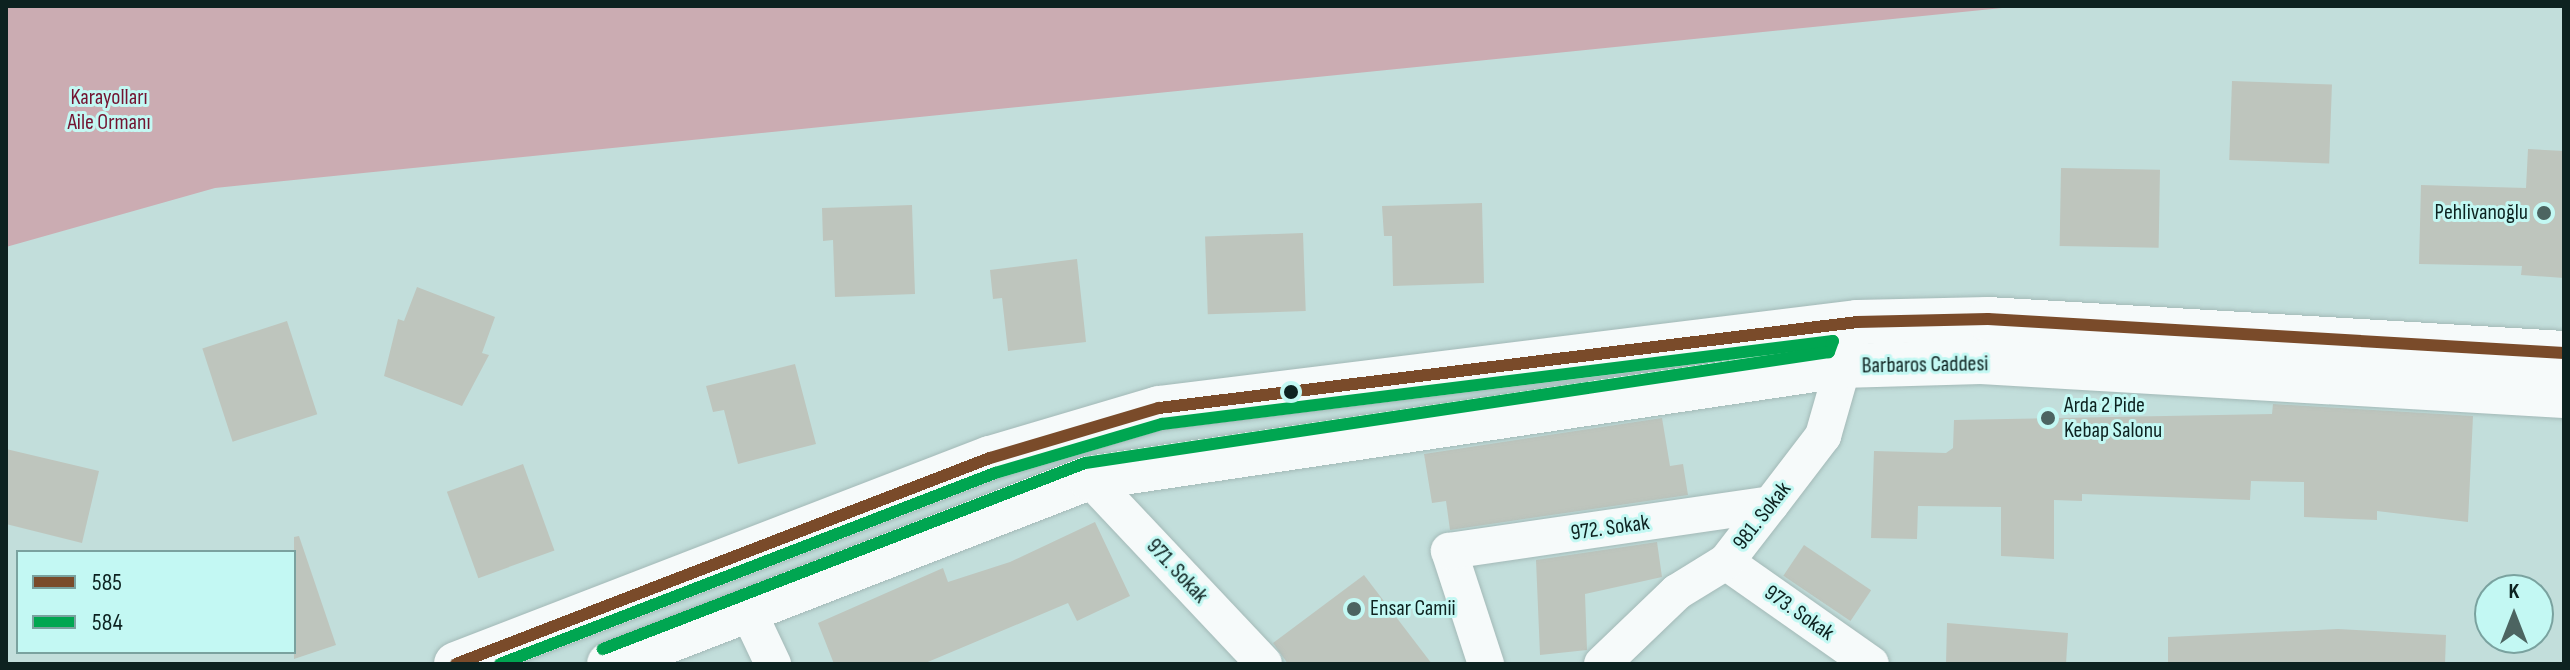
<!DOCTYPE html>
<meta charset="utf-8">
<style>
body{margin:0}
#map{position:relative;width:2570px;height:670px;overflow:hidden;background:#c2dedb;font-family:"Sofia Sans Condensed",sans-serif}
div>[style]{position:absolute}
.forest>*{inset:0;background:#cbacb2}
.building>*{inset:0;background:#bec5bd;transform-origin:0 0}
.roads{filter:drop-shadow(0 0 2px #a3b9b7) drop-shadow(0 0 2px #a3b9b7)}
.minor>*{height:36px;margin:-18px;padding:0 18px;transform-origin:18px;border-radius:18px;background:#f6fafa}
.secondary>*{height:44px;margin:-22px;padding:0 22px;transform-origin:22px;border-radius:22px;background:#f6fafa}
.bus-1>*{height:12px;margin:-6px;padding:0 6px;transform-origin:6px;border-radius:6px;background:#7a4b2a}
.bus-2>*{height:12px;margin:-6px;padding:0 6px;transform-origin:6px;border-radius:6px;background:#00a651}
.dots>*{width:22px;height:22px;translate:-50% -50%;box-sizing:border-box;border:4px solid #c3f8f3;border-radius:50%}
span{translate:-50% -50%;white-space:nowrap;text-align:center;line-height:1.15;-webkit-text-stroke:6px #c3f8f3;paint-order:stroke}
.park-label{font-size:22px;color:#731330}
.poi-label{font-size:22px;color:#0d2220}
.right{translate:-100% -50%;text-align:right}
.left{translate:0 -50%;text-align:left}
.street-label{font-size:22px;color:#0d2220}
.frame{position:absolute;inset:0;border:8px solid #0d2220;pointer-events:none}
.legend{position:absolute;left:16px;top:550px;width:280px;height:104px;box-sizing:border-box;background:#c3f8f3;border:2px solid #7aa29f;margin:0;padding:10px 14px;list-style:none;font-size:24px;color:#0d2220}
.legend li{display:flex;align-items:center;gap:16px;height:40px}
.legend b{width:40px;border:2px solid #7aa29f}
.north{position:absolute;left:2474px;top:574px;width:80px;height:80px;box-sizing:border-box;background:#c3f8f3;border:2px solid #7aa29f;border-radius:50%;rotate:0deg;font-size:22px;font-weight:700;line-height:32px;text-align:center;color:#0d2220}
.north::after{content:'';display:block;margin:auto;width:28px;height:36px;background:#4c6461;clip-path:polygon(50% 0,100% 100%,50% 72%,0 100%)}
</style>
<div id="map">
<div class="forest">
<div style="clip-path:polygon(6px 6px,2022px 6px,215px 188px,6px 247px)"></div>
</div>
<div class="building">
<div style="left:2232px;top:81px;width:100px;height:79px;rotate:2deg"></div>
<div style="clip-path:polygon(2528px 149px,2564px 151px,2564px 278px,2521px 275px,2522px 266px,2419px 264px,2421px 185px,2526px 188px)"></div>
<div style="left:2061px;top:168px;width:99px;height:78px;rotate:1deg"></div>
<div style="clip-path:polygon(1482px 203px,1484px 283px,1393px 286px,1392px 236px,1384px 236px,1382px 206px)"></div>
<div style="clip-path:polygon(912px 205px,915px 294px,835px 297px,833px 240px,823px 241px,822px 208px)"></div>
<div style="left:1303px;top:233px;width:78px;height:98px;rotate:88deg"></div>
<div style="clip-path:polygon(1077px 259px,1086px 342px,1008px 351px,1002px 298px,993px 299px,990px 270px)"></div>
<div style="clip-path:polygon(417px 287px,495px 317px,482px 353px,489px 355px,462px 406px,384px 376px,398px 319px,404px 321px)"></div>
<div style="left:287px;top:321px;width:98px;height:89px;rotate:72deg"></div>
<div style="clip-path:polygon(795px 364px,816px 444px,738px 464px,724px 410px,713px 412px,706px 386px)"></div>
<div style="clip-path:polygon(2273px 404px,2473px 416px,2468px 522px,2377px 511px,2377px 520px,2304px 517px,2304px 482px,2251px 481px,2250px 500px,2082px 494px,2082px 501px,2054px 500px,2054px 559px,2001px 556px,2001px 507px,1918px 506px,1917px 539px,1871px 538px,1874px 451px,1946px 453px,1953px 448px,1954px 420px,2272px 414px)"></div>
<div style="clip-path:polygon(1662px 418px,1670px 466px,1683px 464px,1688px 495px,1450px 530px,1446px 501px,1432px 503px,1424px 454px)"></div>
<div style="clip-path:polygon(6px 449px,99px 471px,82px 543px,6px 524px)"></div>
<div style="left:523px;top:464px;width:92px;height:81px;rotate:70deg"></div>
<div style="clip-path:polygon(1095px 522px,1130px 596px,1077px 621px,1068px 603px,923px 664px,834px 664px,818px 623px,943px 568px,948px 582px,1010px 562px)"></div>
<div style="clip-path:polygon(299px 536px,336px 645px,294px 659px,294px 537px)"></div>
<div style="clip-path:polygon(1657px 542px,1662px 577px,1585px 594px,1587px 650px,1540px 655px,1536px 560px)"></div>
<div style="left:1804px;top:545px;width:81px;height:37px;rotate:34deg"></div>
<div style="clip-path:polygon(1364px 575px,1432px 664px,1288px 664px,1273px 643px)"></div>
<div style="clip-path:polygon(1947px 623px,2068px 633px,2066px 664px,1946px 664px)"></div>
<div style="clip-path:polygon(2338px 629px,2446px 635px,2445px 664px,2168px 664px,2168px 637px)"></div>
</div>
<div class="roads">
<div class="minor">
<div style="left:1089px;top:478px;width:255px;rotate:46.7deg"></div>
<div style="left:1726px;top:562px;width:177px;rotate:35.1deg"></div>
<div style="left:748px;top:611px;width:59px;rotate:64.7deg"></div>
<div style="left:1486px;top:664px;width:119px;rotate:-108.1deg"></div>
<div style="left:1449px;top:551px;width:325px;rotate:-8.3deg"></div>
<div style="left:1602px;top:664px;width:104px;rotate:-43.8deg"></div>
<div style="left:1677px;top:592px;width:57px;rotate:-31.5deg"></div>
<div style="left:1726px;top:562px;width:73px;rotate:-52.2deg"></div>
<div style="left:1771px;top:504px;width:86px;rotate:-52.6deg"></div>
<div style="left:1823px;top:436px;width:98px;rotate:-74deg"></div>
</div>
<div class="secondary">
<div style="left:456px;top:664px;width:572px;rotate:-21.1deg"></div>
<div style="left:990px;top:458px;width:176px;rotate:-16.5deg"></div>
<div style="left:1159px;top:408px;width:703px;rotate:-7.02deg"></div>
<div style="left:1857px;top:322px;width:131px;rotate:-1.3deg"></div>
<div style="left:1988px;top:319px;width:577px;rotate:3.38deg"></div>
<div style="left:609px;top:664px;width:515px;rotate:-21.18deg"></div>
<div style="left:1089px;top:478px;width:760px;rotate:-8.47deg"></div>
<div style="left:1841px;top:366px;width:140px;rotate:-1.6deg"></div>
<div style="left:1981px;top:362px;width:584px;rotate:3.34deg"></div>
</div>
</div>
<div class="bus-1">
<div style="left:456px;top:664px;width:572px;rotate:-21.1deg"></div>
<div style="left:990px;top:458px;width:176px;rotate:-16.5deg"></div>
<div style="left:1159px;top:408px;width:703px;rotate:-7.02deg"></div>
<div style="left:1857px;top:322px;width:131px;rotate:-1.3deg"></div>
<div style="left:1988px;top:319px;width:577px;rotate:3.38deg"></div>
</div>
<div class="bus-2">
<div style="left:500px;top:664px;width:531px;rotate:-21.1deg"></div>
<div style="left:995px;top:473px;width:174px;rotate:-16.4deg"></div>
<div style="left:1162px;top:424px;width:676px;rotate:-7.05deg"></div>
<div style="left:1833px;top:341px;width:12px;rotate:110deg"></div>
<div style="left:1829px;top:352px;width:752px;rotate:171.51deg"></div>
<div style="left:1085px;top:463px;width:517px;rotate:158.9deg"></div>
</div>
<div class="dots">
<div style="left:2544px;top:213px;background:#4c6461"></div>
<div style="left:1291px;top:392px;background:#0d2220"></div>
<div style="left:2048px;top:418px;background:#4c6461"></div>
<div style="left:1354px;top:609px;background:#4c6461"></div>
</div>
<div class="park-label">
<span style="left:109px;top:110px">Karayolları<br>Aile Ormanı</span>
</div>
<div class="poi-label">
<span class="right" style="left:2528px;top:213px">Pehlivanoğlu</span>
<span class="left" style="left:2064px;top:418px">Arda 2 Pide<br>Kebap Salonu</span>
<span class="left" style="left:1370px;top:609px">Ensar Camii</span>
</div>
<div class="street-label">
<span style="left:1925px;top:365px;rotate:-1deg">Barbaros Caddesi</span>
<span style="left:1762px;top:516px;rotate:-52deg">981. Sokak</span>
<span style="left:1610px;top:528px;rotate:-8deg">972. Sokak</span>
<span style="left:1177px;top:571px;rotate:47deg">971. Sokak</span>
<span style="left:1799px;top:613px;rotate:35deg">973. Sokak</span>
</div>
<div class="frame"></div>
<ul class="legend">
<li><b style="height:10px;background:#7a4b2a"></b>585</li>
<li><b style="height:10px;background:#00a651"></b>584</li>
</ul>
<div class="north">K</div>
</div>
